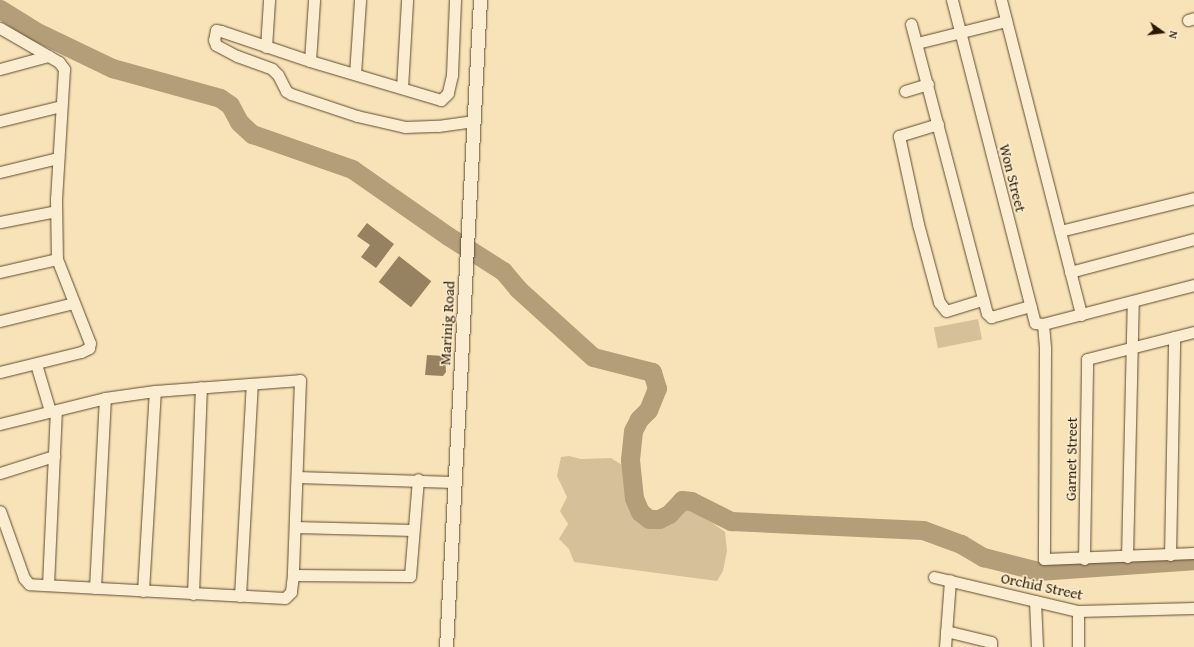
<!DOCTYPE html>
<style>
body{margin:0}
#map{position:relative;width:1194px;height:647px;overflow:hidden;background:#f8e3b8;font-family:"Gentium Book Plus",serif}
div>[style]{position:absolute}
.green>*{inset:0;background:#d5c099;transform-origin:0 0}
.river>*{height:19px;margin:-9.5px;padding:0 9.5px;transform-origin:9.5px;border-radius:9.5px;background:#b39e79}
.building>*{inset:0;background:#968260;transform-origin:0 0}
.roads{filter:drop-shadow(0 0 1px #5f4b2e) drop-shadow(0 0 1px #5f4b2e)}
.minor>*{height:11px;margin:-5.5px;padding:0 5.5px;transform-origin:5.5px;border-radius:5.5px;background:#faedd1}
.tertiary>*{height:13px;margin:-6.5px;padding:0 6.5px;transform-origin:6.5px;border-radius:6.5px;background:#faedd1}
span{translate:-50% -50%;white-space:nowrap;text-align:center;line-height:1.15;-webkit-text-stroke:3px #faedd1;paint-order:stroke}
.street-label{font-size:15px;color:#2c1800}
.north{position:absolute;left:1142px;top:12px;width:40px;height:40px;-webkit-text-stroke:3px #faedd1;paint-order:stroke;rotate:104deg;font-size:11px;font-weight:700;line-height:16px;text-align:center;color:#2c1800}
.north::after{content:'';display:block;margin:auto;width:14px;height:18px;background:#2c1800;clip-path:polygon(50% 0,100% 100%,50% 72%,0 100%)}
</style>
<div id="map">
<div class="green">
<div style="left:978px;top:319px;width:21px;height:45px;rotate:79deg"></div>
<div style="clip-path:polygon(569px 456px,581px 459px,611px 458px,622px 465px,626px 502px,636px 517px,646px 525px,663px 527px,683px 508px,689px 506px,725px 532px,727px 551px,723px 571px,717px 581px,574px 562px,569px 549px,559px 539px,568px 524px,560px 511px,567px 497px,557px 476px,561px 457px)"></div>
</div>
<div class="river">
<div style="left:0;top:9px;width:39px;rotate:32deg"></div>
<div style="left:33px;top:30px;width:88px;rotate:25.7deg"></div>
<div style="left:112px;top:68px;width:112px;rotate:15.5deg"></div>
<div style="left:220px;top:98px;width:12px;rotate:35deg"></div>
<div style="left:230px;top:105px;width:19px;rotate:62deg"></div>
<div style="left:239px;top:122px;width:18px;rotate:43deg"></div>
<div style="left:252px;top:134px;width:106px;rotate:19.3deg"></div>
<div style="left:352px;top:169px;width:117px;rotate:34.9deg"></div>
<div style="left:448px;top:236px;width:65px;rotate:32.5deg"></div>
<div style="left:503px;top:271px;width:23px;rotate:50deg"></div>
<div style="left:518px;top:289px;width:101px;rotate:42.2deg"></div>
<div style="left:593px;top:357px;width:61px;rotate:14.3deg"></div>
<div style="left:652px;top:372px;width:17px;rotate:73deg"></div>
<div style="left:657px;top:388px;width:24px;rotate:112deg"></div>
<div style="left:648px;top:410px;width:13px;rotate:135deg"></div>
<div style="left:639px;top:419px;width:13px;rotate:117deg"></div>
<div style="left:633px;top:431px;width:29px;rotate:96deg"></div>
<div style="left:630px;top:460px;width:38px;rotate:84deg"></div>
<div style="left:634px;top:498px;width:15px;rotate:67deg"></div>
<div style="left:640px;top:512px;width:11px;rotate:38deg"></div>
<div style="left:649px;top:519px;width:10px"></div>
<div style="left:659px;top:519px;width:11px;rotate:-27deg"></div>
<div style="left:669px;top:514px;width:19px;rotate:-47deg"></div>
<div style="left:682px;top:500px;width:9px;rotate:6deg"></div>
<div style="left:691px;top:501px;width:45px;rotate:26.6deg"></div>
<div style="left:731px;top:521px;width:192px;rotate:2.7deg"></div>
<div style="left:923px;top:530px;width:40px;rotate:20.2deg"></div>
<div style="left:961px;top:544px;width:26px;rotate:31deg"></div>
<div style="left:983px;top:557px;width:57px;rotate:14.3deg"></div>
<div style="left:1038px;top:571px;width:156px;rotate:-4deg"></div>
</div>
<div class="building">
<div style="clip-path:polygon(367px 223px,394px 244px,376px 268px,361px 257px,370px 245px,357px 236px)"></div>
<div style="left:399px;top:256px;width:41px;height:33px;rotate:38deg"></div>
<div style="clip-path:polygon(427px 355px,445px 356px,446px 372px,443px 376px,425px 375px)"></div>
</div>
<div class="roads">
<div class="minor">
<div style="left:455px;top:0;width:75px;rotate:92.3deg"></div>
<div style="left:452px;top:75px;width:18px;rotate:103deg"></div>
<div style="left:448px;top:93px;width:10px;rotate:135deg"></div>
<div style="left:441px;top:100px;width:137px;rotate:-163.4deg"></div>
<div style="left:310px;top:61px;width:94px;rotate:-161.4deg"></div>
<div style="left:221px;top:31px;width:5px;rotate:-169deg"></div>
<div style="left:216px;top:30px;width:10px;rotate:101deg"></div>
<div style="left:214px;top:40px;width:5px;rotate:68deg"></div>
<div style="left:216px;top:45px;width:24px;rotate:28deg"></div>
<div style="left:237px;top:56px;width:37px;rotate:20deg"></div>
<div style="left:272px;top:69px;width:8px;rotate:45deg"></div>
<div style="left:278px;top:75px;width:18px;rotate:63deg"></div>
<div style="left:286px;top:91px;width:6px;rotate:31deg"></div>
<div style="left:291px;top:94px;width:70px;rotate:18.4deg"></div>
<div style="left:357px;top:116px;width:49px;rotate:12.9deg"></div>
<div style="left:405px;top:127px;width:33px;rotate:-2deg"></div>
<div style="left:438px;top:126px;width:36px;rotate:-8deg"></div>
<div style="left:952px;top:0;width:333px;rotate:75.6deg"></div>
<div style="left:1035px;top:323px;width:8px;rotate:7deg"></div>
<div style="left:1043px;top:324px;width:156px;rotate:-14.5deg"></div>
<div style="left:1001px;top:0;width:325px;rotate:75.7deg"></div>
<div style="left:1188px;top:20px;width:6px;rotate:-18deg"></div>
<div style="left:911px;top:24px;width:299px;rotate:75.3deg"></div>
<div style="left:987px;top:313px;width:6px;rotate:45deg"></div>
<div style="left:991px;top:317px;width:41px;rotate:-15.8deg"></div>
<div style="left:0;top:28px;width:68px;rotate:30deg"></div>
<div style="left:59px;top:62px;width:9px;rotate:54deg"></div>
<div style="left:64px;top:69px;width:129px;rotate:93.5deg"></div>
<div style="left:56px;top:198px;width:61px;rotate:89.1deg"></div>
<div style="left:57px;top:259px;width:90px;rotate:68.6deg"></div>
<div style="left:90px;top:343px;width:5px;rotate:101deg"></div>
<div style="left:89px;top:348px;width:9px;rotate:153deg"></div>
<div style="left:81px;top:352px;width:83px;rotate:166.1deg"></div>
<div style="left:917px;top:43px;width:92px;rotate:-13.9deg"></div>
<div style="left:266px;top:47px;width:47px;rotate:-86.3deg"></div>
<div style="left:310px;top:61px;width:61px;rotate:-86.2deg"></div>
<div style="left:0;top:69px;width:50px;rotate:-15.2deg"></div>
<div style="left:355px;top:74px;width:74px;rotate:-86.1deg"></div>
<div style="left:402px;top:88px;width:88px;rotate:-86.7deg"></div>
<div style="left:905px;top:91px;width:24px;rotate:-17deg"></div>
<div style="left:0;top:121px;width:63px;rotate:-13.8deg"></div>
<div style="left:938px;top:124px;width:41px;rotate:162.9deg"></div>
<div style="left:899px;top:136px;width:90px;rotate:77.8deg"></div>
<div style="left:918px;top:224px;width:81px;rotate:74.9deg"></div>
<div style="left:939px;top:302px;width:11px;rotate:52deg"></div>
<div style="left:946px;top:311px;width:39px;rotate:-17deg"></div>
<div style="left:0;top:172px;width:60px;rotate:-13.6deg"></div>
<div style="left:0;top:222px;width:57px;rotate:-11.1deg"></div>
<div style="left:1060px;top:231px;width:138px;rotate:-13.8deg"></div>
<div style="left:0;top:272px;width:58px;rotate:-12.8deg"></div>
<div style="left:1070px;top:272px;width:128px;rotate:-14.9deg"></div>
<div style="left:0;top:321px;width:76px;rotate:-13.7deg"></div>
<div style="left:1043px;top:324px;width:25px;rotate:85deg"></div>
<div style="left:1045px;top:349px;width:210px;rotate:90.3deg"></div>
<div style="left:1044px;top:559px;width:150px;rotate:-2.3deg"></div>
<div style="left:36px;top:364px;width:49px;rotate:73.4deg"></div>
<div style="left:0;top:424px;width:108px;rotate:-13.9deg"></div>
<div style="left:105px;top:398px;width:50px;rotate:-8deg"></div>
<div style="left:155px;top:391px;width:145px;rotate:-4.3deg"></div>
<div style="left:300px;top:380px;width:195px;rotate:92.1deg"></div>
<div style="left:293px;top:575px;width:17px;rotate:97deg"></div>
<div style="left:291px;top:592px;width:8px;rotate:135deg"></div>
<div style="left:285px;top:598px;width:256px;rotate:-176.9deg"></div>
<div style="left:29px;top:584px;width:8px;rotate:-130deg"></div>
<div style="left:24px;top:578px;width:71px;rotate:-109.7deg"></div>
<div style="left:0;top:473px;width:57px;rotate:-17.5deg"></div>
<div style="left:297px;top:477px;width:156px;rotate:1.8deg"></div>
<div style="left:295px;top:527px;width:118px;rotate:1.5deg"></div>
<div style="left:1170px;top:555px;width:218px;rotate:-88.9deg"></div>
<div style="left:1127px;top:557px;width:256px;rotate:-88.7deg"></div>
<div style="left:1084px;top:559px;width:200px;rotate:-89.1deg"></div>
<div style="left:1087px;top:359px;width:110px;rotate:-14.2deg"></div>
<div style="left:293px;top:575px;width:117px;rotate:0.5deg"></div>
<div style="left:410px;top:576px;width:97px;rotate:-85.3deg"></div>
<div style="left:934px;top:577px;width:148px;rotate:13.3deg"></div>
<div style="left:1078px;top:611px;width:116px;rotate:-1.5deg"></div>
<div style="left:48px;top:585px;width:174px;rotate:-87.4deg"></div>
<div style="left:95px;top:588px;width:190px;rotate:-87deg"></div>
<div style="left:143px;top:591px;width:200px;rotate:-86.6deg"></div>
<div style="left:193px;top:594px;width:207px;rotate:-87.8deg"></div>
<div style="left:240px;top:596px;width:212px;rotate:-86.8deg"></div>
<div style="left:1035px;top:601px;width:46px;rotate:87.5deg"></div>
<div style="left:946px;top:631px;width:46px;rotate:13.7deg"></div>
<div style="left:991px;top:642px;width:5px;rotate:90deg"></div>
<div style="left:945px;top:647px;width:67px;rotate:-85.7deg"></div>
<div style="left:1078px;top:647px;width:36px;rotate:-90deg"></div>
</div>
<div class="tertiary">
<div style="left:446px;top:647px;width:648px;rotate:-86.99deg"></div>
</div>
</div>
<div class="street-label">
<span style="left:1013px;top:178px;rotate:76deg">Won Street</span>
<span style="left:447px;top:323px;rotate:-87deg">Marinig Road</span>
<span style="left:1071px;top:459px;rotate:-89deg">Garnet Street</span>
<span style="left:1042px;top:586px;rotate:12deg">Orchid Street</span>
</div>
<div class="north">N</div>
</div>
